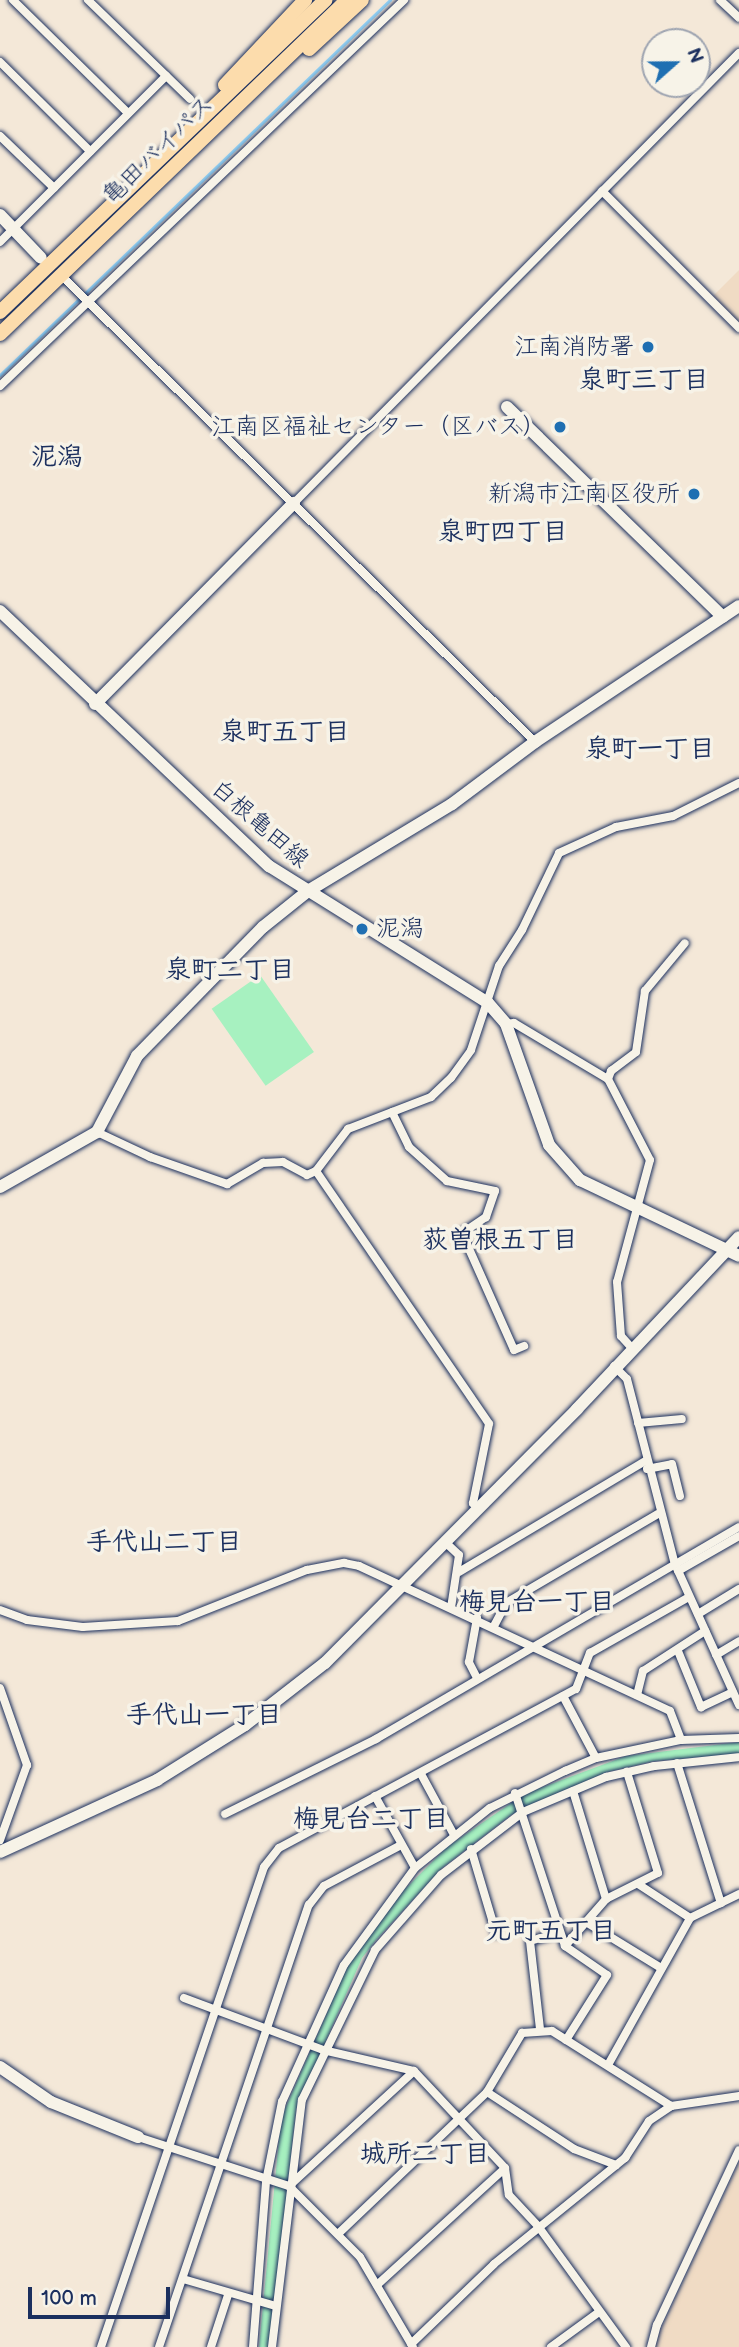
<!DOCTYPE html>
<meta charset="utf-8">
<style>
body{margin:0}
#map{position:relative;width:739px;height:2347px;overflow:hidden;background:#f4e8d8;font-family:"Balsamiq Sans","Klee One",sans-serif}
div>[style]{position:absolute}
.built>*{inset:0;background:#f0dbc4}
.green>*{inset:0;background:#a7f1c0;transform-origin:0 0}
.stream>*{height:2.5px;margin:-1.25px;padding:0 1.25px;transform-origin:1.25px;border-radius:1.25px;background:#92d0f3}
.roads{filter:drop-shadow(0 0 2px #1b2f5e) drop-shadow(0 0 2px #1b2f5e)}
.street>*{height:8px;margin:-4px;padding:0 4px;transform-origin:4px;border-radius:4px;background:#f7f3e8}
.secondary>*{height:12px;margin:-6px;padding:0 6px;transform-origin:6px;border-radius:6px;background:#f7f3e8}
.highway>*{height:14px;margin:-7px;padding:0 7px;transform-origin:7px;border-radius:7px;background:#fcdcac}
.dots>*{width:19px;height:19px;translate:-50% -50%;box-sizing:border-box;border:4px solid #f7f3e8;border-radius:50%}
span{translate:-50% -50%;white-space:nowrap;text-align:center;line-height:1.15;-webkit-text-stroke:7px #f7f3e8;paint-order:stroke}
.street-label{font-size:24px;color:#1b2f5e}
.poi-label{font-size:24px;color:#1b2f5e}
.right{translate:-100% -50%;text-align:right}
.left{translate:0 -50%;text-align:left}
.neighbourhood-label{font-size:26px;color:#1b2f5e;font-weight:700}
.north{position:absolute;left:641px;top:28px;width:70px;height:70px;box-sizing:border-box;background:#f7f3e8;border:2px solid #9fa5b1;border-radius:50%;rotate:69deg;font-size:19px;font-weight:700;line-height:28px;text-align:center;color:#1b2f5e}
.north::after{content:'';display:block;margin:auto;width:24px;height:32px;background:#1f6fb2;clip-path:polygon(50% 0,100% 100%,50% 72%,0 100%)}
.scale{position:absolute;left:28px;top:2287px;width:142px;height:32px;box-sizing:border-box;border:4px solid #1b2f5e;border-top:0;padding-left:9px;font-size:21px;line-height:24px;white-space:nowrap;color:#1b2f5e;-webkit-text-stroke:5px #f7f3e8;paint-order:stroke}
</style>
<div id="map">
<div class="built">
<div style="clip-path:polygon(739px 270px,739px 325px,711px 298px)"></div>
<div style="clip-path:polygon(739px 2163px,739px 2347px,655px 2347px,655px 2342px)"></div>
</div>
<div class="green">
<div style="left:260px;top:975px;width:94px;height:59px;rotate:55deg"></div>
<div style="clip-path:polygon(739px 1742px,739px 1754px,654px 1761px,607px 1772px,511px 1815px,442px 1868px,376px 1940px,362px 1958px,296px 2109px,270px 2347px,259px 2347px,281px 2118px,347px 1967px,404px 1890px,447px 1847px,524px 1794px,626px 1756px)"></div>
</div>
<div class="stream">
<div style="left:0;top:375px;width:541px;rotate:-43.88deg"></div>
</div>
<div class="roads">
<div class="street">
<div style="left:13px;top:0;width:161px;rotate:44.5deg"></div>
<div style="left:88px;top:0;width:142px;rotate:44.1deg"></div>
<div style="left:720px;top:0;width:26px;rotate:43deg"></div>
<div style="left:0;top:62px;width:127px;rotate:44.7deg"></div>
<div style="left:0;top:136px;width:75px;rotate:43.9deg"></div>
<div style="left:602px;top:191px;width:194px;rotate:45deg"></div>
<div style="left:0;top:242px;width:235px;rotate:-45deg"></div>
<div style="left:66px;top:280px;width:658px;rotate:44.57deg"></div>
<div style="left:0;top:386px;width:559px;rotate:-43.69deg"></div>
<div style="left:294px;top:503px;width:633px;rotate:-45.32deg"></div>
<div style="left:506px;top:1024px;width:8px;rotate:-7deg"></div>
<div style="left:514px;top:1023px;width:109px;rotate:30.8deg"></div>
<div style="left:608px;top:1079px;width:91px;rotate:62.6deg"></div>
<div style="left:650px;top:1160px;width:126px;rotate:105.1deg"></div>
<div style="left:617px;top:1282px;width:54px;rotate:85.8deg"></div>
<div style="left:621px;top:1336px;width:15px;rotate:48deg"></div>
<div style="left:608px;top:1079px;width:9px;rotate:-69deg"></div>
<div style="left:611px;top:1071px;width:31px;rotate:-37deg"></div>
<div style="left:636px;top:1052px;width:62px;rotate:-81.6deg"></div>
<div style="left:645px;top:991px;width:62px;rotate:-50.2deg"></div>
<div style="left:392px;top:1112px;width:39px;rotate:64deg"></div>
<div style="left:409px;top:1147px;width:51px;rotate:41.8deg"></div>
<div style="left:447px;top:1181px;width:49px;rotate:11.8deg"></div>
<div style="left:495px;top:1191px;width:28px;rotate:109deg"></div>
<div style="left:486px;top:1217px;width:29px;rotate:146deg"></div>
<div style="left:462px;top:1233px;width:128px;rotate:66deg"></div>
<div style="left:514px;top:1350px;width:11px;rotate:-22deg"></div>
<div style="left:97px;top:1132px;width:59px;rotate:25.3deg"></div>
<div style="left:150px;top:1157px;width:82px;rotate:19.3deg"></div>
<div style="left:227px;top:1184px;width:42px;rotate:-30.3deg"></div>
<div style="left:263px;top:1163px;width:20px;rotate:-3deg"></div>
<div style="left:283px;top:1162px;width:27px;rotate:28deg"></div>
<div style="left:307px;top:1175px;width:10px;rotate:-24deg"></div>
<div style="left:316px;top:1171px;width:53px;rotate:-52.7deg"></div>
<div style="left:348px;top:1129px;width:89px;rotate:-21.1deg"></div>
<div style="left:431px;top:1097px;width:28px;rotate:-44deg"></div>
<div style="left:451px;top:1078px;width:34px;rotate:-54deg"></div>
<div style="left:471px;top:1050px;width:89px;rotate:-71.6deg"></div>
<div style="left:499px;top:966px;width:43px;rotate:-57.4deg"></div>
<div style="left:522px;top:930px;width:85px;rotate:-64.3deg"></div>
<div style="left:559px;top:853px;width:63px;rotate:-24.5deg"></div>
<div style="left:616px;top:827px;width:58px;rotate:-10.9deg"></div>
<div style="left:673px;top:816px;width:74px;rotate:-26.6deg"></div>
<div style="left:316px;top:1171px;width:306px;rotate:55.6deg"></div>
<div style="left:489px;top:1424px;width:81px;rotate:101.4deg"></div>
<div style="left:473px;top:1503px;width:9px;rotate:54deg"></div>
<div style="left:614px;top:1366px;width:18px;rotate:45deg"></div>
<div style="left:627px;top:1379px;width:191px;rotate:75.5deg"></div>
<div style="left:675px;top:1564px;width:155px;rotate:65.6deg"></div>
<div style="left:638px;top:1423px;width:44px;rotate:-5.2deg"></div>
<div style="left:647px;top:1469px;width:25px;rotate:-11deg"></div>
<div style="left:672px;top:1464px;width:33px;rotate:76deg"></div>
<div style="left:445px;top:1542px;width:19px;rotate:43deg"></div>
<div style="left:459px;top:1555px;width:54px;rotate:98.6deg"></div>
<div style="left:678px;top:1571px;width:70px;rotate:-29.8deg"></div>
<div style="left:459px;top:1572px;width:217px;rotate:-30.8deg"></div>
<div style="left:0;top:1610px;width:29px;rotate:20deg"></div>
<div style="left:27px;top:1620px;width:56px;rotate:7.1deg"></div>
<div style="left:83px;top:1627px;width:95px;rotate:-3.6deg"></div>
<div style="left:178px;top:1621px;width:139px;rotate:-21.6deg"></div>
<div style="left:307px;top:1570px;width:38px;rotate:-11deg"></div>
<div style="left:344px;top:1563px;width:15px;rotate:11deg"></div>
<div style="left:359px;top:1566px;width:343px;rotate:25deg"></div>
<div style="left:670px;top:1711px;width:31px;rotate:69deg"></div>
<div style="left:698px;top:1614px;width:48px;rotate:-31.4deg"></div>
<div style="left:494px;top:1626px;width:26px;rotate:-62deg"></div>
<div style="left:506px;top:1603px;width:176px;rotate:-30.4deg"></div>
<div style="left:678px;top:1651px;width:61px;rotate:67.7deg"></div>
<div style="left:701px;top:1707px;width:35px;rotate:-25deg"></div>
<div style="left:716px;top:1655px;width:27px;rotate:-31deg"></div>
<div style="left:477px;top:1678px;width:18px;rotate:-117deg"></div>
<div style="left:469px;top:1662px;width:45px;rotate:-79.7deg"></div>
<div style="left:0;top:1688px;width:82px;rotate:70.7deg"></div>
<div style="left:27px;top:1765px;width:80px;rotate:109.8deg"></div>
<div style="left:637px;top:1695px;width:25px;rotate:-76deg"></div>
<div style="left:643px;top:1671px;width:74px;rotate:-32.8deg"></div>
<div style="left:563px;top:1696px;width:70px;rotate:62deg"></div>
<div style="left:677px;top:1763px;width:147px;rotate:72.6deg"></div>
<div style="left:421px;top:1774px;width:69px;rotate:61.6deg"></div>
<div style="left:573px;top:1791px;width:113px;rotate:73deg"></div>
<div style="left:515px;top:1793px;width:161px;rotate:71.9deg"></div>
<div style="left:565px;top:1946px;width:51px;rotate:34.6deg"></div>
<div style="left:607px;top:1975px;width:77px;rotate:122.2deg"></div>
<div style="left:375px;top:1796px;width:82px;rotate:60.9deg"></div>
<div style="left:225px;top:1814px;width:169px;rotate:-26.4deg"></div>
<div style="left:376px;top:1739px;width:420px;rotate:-30.3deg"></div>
<div style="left:471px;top:1849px;width:88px;rotate:73.4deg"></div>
<div style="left:638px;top:1884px;width:62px;rotate:33.2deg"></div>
<div style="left:586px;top:1922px;width:88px;rotate:31.5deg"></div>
<div style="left:565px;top:1946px;width:62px;rotate:-48.9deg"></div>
<div style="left:606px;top:1899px;width:58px;rotate:-26.6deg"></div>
<div style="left:658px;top:1873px;width:106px;rotate:-107.1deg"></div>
<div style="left:184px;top:1998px;width:148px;rotate:20.5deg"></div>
<div style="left:323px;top:2050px;width:93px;rotate:13deg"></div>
<div style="left:414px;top:2071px;width:133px;rotate:46.8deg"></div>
<div style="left:505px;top:2168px;width:27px;rotate:82deg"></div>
<div style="left:509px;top:2195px;width:42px;rotate:46.9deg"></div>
<div style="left:538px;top:2226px;width:150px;rotate:54deg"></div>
<div style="left:540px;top:2029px;width:89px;rotate:-96.5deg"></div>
<div style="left:530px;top:1941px;width:29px;rotate:-16deg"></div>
<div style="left:608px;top:2065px;width:168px;rotate:-60.8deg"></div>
<div style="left:690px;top:1918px;width:55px;rotate:-26.1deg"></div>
<div style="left:487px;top:2092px;width:104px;rotate:33.2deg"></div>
<div style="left:574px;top:2149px;width:45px;rotate:20.9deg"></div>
<div style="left:138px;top:2137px;width:159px;rotate:18deg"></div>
<div style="left:289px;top:2186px;width:100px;rotate:45deg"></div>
<div style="left:360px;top:2257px;width:104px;rotate:59.5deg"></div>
<div style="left:289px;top:2186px;width:170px;rotate:-42.6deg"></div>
<div style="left:339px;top:2233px;width:204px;rotate:-43.6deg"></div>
<div style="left:487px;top:2092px;width:69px;rotate:-59.3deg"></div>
<div style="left:522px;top:2033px;width:30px;rotate:-4deg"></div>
<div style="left:552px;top:2031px;width:141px;rotate:32.2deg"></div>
<div style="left:183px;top:2279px;width:97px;rotate:16.2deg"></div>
<div style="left:377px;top:2285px;width:173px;rotate:-42.4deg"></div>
<div style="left:411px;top:2344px;width:115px;rotate:-43.9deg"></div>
<div style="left:494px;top:2264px;width:169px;rotate:-39deg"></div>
<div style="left:625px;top:2158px;width:44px;rotate:-57deg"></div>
<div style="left:649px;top:2121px;width:27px;rotate:-34deg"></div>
<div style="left:671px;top:2106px;width:69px;rotate:-8.4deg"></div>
<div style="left:101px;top:2347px;width:507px;rotate:-71.24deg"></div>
<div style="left:264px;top:1867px;width:24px;rotate:-52deg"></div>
<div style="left:279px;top:1848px;width:337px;rotate:-28.2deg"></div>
<div style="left:576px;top:1689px;width:39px;rotate:-69deg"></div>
<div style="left:590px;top:1653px;width:114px;rotate:-29.5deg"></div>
<div style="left:159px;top:2347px;width:467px;rotate:-71.3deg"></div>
<div style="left:309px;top:1905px;width:24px;rotate:-52deg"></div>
<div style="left:324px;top:1886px;width:87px;rotate:-28deg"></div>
<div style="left:211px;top:2347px;width:55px;rotate:-71.9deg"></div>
<div style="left:253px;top:2347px;width:167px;rotate:-85.5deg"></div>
<div style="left:266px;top:2181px;width:81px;rotate:-78.6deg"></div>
<div style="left:282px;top:2102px;width:150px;rotate:-65.7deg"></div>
<div style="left:344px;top:1965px;width:120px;rotate:-53.8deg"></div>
<div style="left:415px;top:1868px;width:96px;rotate:-38.7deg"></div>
<div style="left:490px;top:1808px;width:84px;rotate:-26.3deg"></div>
<div style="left:565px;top:1771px;width:34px;rotate:-23deg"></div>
<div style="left:596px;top:1758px;width:87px;rotate:-12deg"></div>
<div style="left:681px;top:1740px;width:58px;rotate:-2deg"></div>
<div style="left:272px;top:2347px;width:249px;rotate:-83.1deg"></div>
<div style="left:302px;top:2100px;width:167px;rotate:-64deg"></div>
<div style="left:375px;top:1950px;width:100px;rotate:-48.7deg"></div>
<div style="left:441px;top:1875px;width:103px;rotate:-37.5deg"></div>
<div style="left:523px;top:1812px;width:90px;rotate:-22.9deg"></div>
<div style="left:606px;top:1777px;width:49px;rotate:-12.9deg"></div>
<div style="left:654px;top:1766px;width:85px;rotate:-6deg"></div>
<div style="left:551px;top:2347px;width:59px;rotate:-36.1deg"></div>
<div style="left:651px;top:2347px;width:23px;rotate:-75deg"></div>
<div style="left:657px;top:2325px;width:193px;rotate:-64.9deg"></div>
</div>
<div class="secondary">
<div style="left:0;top:215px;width:59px;rotate:46.4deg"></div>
<div style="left:507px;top:407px;width:301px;rotate:44.2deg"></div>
<div style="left:0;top:611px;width:371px;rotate:43.5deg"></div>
<div style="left:269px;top:866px;width:258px;rotate:32deg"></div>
<div style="left:488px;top:1003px;width:28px;rotate:49deg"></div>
<div style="left:506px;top:1024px;width:128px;rotate:70.4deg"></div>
<div style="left:549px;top:1145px;width:47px;rotate:48.5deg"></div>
<div style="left:580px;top:1180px;width:176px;rotate:25.5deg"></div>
<div style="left:95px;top:704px;width:283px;rotate:-45.3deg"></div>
<div style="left:0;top:1187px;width:112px;rotate:-29.6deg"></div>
<div style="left:97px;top:1132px;width:86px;rotate:-62.2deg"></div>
<div style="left:137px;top:1056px;width:180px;rotate:-45.7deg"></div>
<div style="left:263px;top:927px;width:58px;rotate:-38.7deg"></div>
<div style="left:308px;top:891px;width:168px;rotate:-31.1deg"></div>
<div style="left:452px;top:804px;width:104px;rotate:-36.8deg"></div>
<div style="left:535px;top:742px;width:245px;rotate:-33.7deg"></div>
<div style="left:0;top:1852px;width:173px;rotate:-24.6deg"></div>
<div style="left:157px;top:1780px;width:104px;rotate:-32deg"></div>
<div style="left:245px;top:1725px;width:101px;rotate:-37.8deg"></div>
<div style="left:325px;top:1663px;width:358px;rotate:-45.2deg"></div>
<div style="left:577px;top:1409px;width:236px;rotate:-46.7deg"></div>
<div style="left:0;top:2067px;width:62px;rotate:34.5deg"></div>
<div style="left:51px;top:2102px;width:94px;rotate:21.9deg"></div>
</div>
<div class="highway">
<div style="left:309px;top:49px;width:72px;rotate:-42.8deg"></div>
<div style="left:225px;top:85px;width:117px;rotate:-46.7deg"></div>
<div style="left:0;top:312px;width:451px;rotate:-43.8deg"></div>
<div style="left:0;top:334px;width:482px;rotate:-43.9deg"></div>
</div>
</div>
<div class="dots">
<div style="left:648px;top:347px;background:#1f6fb2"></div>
<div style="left:560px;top:427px;background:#1f6fb2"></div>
<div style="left:694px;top:494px;background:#1f6fb2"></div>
<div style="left:362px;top:929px;background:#1f6fb2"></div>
</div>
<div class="street-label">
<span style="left:158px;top:150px;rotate:-44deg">亀田バイパス</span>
<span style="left:260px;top:824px;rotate:41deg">白根亀田線</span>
</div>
<div class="poi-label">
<span class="right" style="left:634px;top:347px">江南消防署</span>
<span class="right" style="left:546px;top:427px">江南区福祉センター（区バス）</span>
<span class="right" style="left:680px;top:494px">新潟市江南区役所</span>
<span class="left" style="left:376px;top:929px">泥潟</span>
</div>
<div class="neighbourhood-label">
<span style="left:644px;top:381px">泉町三丁目</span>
<span style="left:57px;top:458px">泥潟</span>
<span style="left:503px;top:533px">泉町四丁目</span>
<span style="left:285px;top:733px">泉町五丁目</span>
<span style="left:650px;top:750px">泉町一丁目</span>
<span style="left:230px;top:971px">泉町二丁目</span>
<span style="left:500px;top:1241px">荻曽根五丁目</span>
<span style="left:164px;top:1543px">手代山二丁目</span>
<span style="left:537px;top:1603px">梅見台一丁目</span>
<span style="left:204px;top:1716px">手代山一丁目</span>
<span style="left:371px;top:1820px">梅見台二丁目</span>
<span style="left:551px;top:1932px">元町五丁目</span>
<span style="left:425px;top:2155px">城所二丁目</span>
</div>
<div class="north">N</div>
<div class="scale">100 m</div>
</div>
